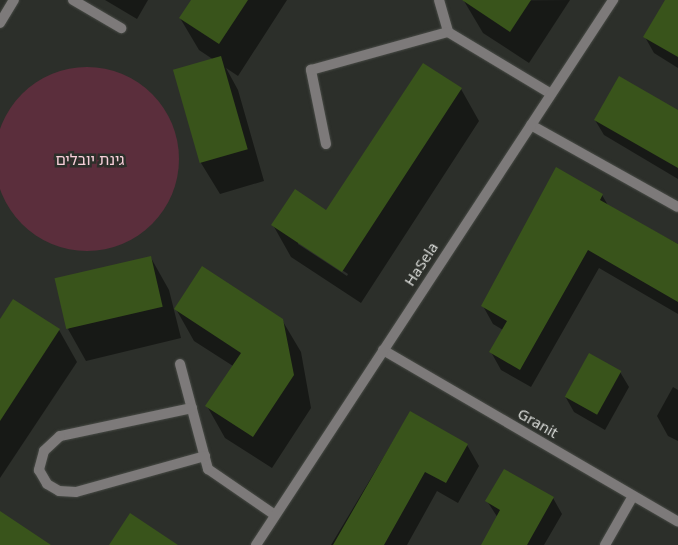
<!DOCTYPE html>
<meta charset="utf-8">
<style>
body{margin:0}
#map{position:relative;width:678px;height:545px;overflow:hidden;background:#2c2f2a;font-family:"Noto Sans","Noto Sans Hebrew",sans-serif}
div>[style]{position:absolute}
.green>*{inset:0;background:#5b2e3c}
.round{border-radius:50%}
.shadow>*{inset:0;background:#0007}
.building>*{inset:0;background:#39541b;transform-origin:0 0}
.roads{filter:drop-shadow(0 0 1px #484b46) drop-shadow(0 0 1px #484b46)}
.lane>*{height:10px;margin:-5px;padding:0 5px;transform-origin:5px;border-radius:5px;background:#7d7a7a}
.street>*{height:10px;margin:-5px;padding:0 5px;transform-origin:5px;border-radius:5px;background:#7d7a7a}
span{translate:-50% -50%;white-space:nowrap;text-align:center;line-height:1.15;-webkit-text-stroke:5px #2c2f2a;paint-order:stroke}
.park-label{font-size:15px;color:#f7cfd9}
.street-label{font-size:15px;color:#dbddda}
</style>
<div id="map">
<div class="green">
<div class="round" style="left:-5px;top:67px;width:184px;height:184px"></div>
</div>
<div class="shadow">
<div style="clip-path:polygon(105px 0,148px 0,137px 19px)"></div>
<div style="clip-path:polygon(192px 0,287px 0,238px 76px,226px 68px,238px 90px,264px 181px,220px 194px,201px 163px,175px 71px,214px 60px,199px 50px,180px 18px)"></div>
<div style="clip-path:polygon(570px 0,529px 63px,483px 33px,464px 1px)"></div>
<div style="clip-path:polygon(666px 0,678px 1px,678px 68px,654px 53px,645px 37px)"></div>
<div style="clip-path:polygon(evenodd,461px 89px,479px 121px,361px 303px,291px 257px,273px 225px,327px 212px,461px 89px,298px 241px,348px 274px,347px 276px,298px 244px,298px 241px)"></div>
<div style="clip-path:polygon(678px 113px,678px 179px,604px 135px,595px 120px)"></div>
<div style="clip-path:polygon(602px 195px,609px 207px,678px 244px,678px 314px,599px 268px,531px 387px,501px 370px,491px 352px,503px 330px,493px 324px,483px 306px)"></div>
<div style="clip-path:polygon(151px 258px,169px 290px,181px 338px,86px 361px,68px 329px)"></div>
<div style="clip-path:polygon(176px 309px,282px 320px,301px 352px,311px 408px,272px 468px,225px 438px,207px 406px,233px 366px,194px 341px)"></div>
<div style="clip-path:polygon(0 322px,59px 330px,77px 362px,0 478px)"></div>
<div style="clip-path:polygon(620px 372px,629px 387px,605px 430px,574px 412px,565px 396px)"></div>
<div style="clip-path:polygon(673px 387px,678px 390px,678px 441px,668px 436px,657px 416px)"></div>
<div style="clip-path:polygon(410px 413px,467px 445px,479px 466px,458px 503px,437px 491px,407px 545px,331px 545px)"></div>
<div style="clip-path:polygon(553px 498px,562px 514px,544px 545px,484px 545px,498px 518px,487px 501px)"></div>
</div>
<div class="building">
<div style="clip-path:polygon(191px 0,248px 0,219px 44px,179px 18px)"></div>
<div style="clip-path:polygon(462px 0,531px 0,510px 32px)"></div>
<div style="clip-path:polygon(665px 0,678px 0,678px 57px,643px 37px)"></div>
<div style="left:221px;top:56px;width:97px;height:50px;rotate:74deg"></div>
<div style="clip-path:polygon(423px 63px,462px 88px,342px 272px,271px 225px,295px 189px,326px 210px)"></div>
<div style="clip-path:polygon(619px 76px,678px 110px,678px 168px,594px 120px)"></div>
<div style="clip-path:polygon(556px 167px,603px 194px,600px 200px,678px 244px,678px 302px,588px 250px,520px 370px,489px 352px,507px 321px,481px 306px)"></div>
<div style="left:151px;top:256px;width:52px;height:99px;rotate:77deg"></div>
<div style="clip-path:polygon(202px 266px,283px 319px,294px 375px,253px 437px,205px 406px,241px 353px,174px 309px)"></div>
<div style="clip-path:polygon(13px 299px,60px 329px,0 421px,0 319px)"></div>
<div style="left:589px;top:353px;width:37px;height:50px;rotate:29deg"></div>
<div style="clip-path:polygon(410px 411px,468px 444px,446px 483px,425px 472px,384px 545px,333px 545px)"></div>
<div style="clip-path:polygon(504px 469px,554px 497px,527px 545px,481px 545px,500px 510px,485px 501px)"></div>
<div style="clip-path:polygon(0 511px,51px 545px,0 545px)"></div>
<div style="clip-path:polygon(130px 513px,178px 545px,109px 545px)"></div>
</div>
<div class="roads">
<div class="lane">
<div style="left:73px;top:0;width:56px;rotate:30.3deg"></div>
<div style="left:439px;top:0;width:33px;rotate:74deg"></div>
<div style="left:448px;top:32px;width:120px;rotate:31deg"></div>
<div style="left:0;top:23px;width:27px;rotate:-59deg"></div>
<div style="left:531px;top:125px;width:168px;rotate:29.2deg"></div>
<div style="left:326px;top:144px;width:76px;rotate:-101.5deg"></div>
<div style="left:311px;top:70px;width:142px;rotate:-15.5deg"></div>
<div style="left:180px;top:364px;width:109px;rotate:75.1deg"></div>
<div style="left:208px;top:469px;width:81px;rotate:34.5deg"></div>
<div style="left:192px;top:408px;width:135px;rotate:168deg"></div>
<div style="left:60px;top:436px;width:22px;rotate:137deg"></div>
<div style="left:44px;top:451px;width:20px;rotate:105deg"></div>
<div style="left:39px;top:470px;width:16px;rotate:60deg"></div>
<div style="left:47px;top:484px;width:14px;rotate:30deg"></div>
<div style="left:59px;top:491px;width:17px;rotate:3deg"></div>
<div style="left:76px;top:492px;width:134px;rotate:-15.6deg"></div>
<div style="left:605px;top:545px;width:56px;rotate:-60.3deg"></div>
</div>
<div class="street">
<div style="left:383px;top:350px;width:341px;rotate:30.2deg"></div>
<div style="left:256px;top:545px;width:652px;rotate:-56.77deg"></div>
</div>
</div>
<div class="park-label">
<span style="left:90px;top:160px">גינת יובלים</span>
</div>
<div class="street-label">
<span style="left:421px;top:264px;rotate:-57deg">HaSela</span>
<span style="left:538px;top:423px;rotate:30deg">Granit</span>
</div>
</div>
